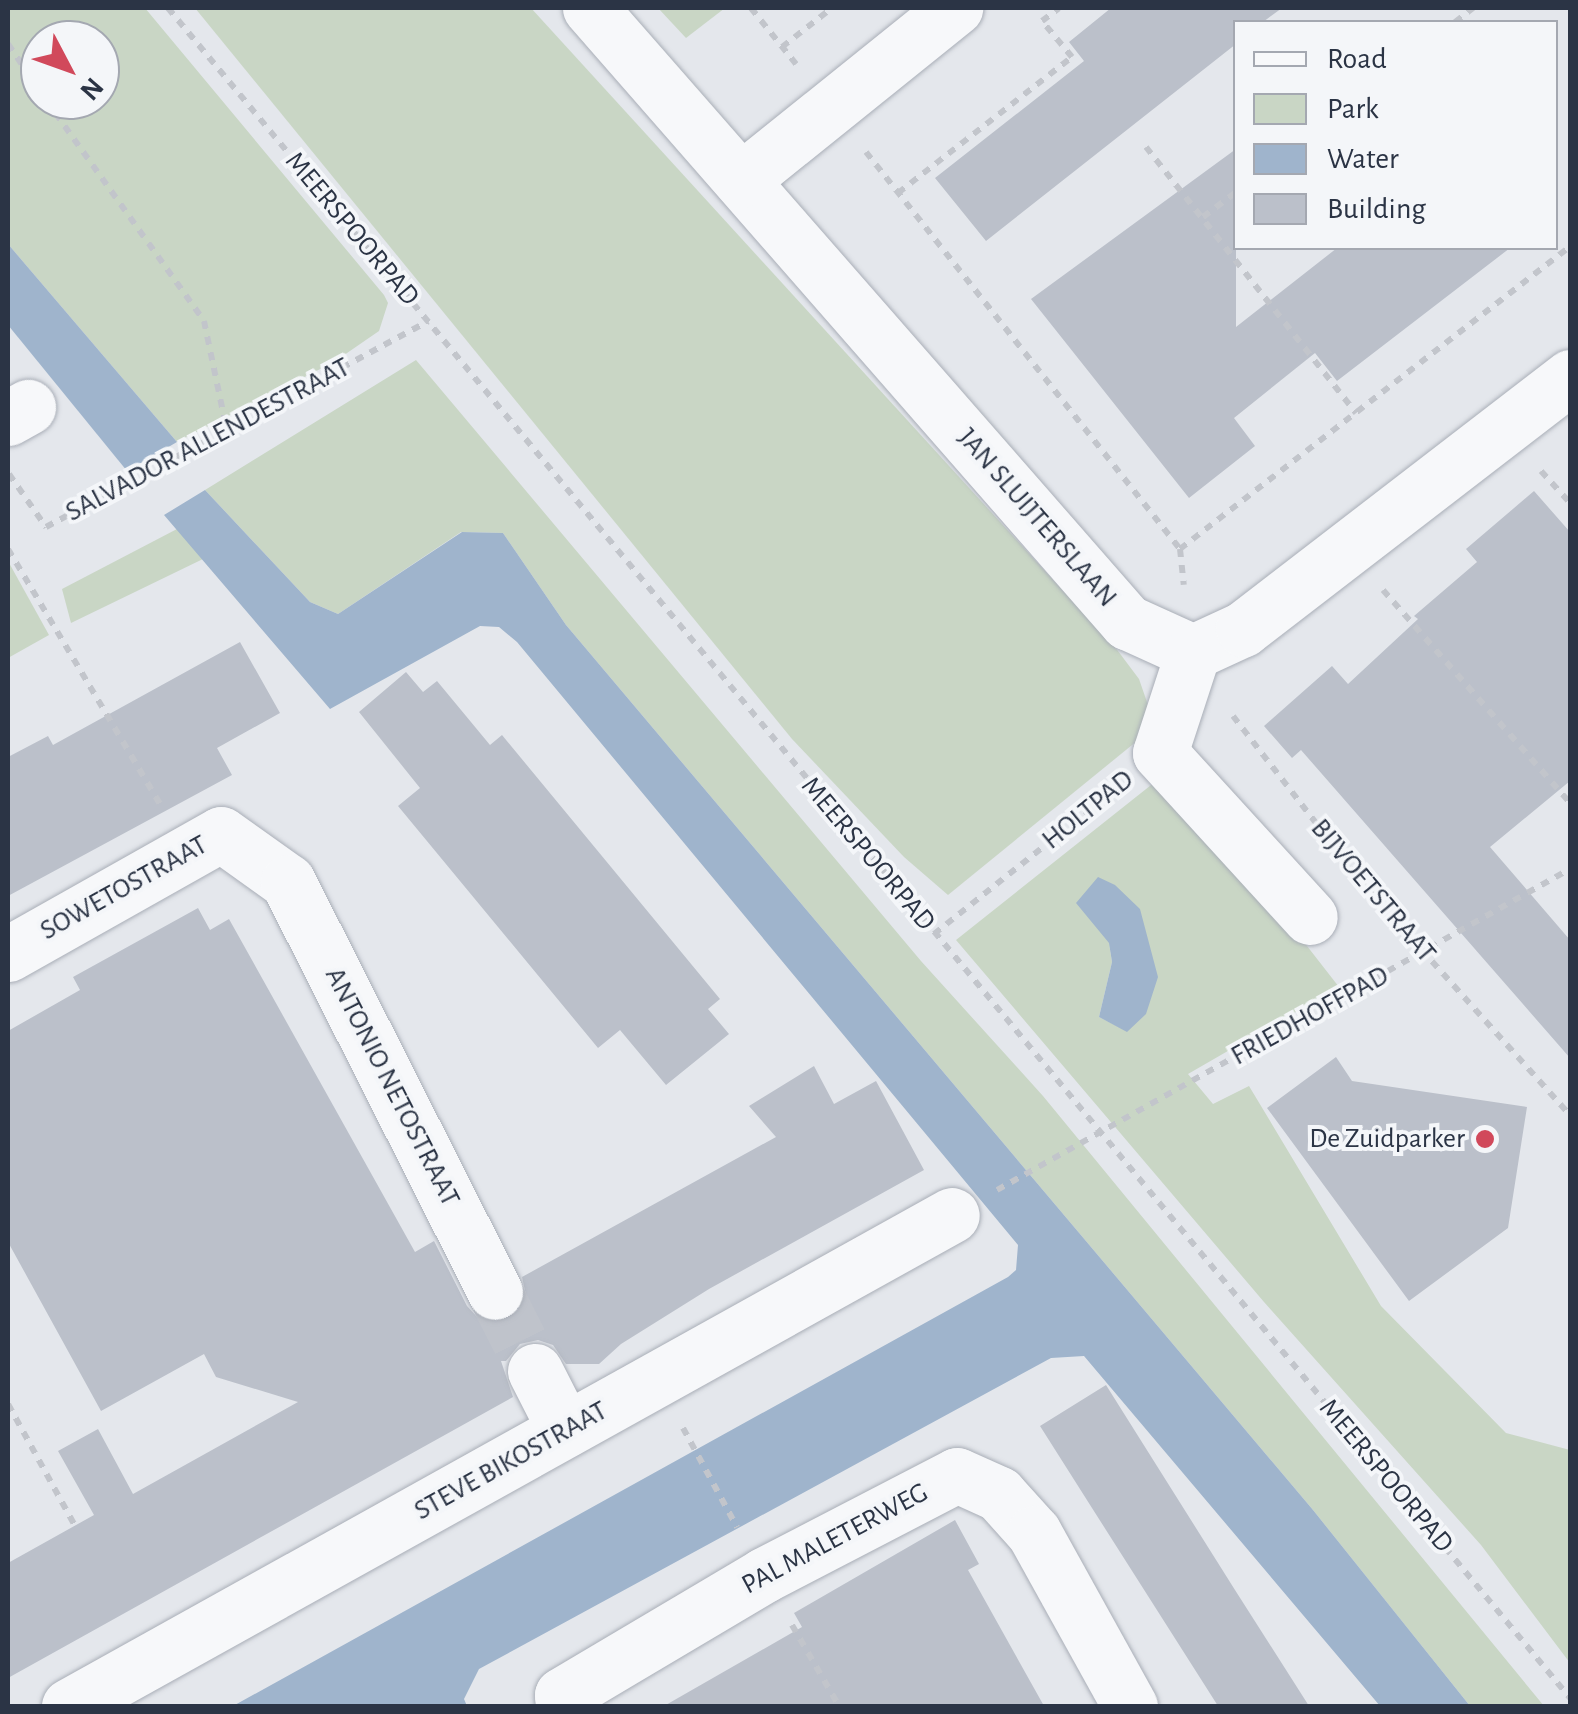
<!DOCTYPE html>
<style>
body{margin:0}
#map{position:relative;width:1578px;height:1714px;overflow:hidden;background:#e4e7ec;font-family:"Alegreya Sans",sans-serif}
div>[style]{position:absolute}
.green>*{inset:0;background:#c9d6c5}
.water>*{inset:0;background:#9fb4cc}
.building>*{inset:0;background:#bbc0ca}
.minor-tunnel>*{height:55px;margin-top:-27.5px;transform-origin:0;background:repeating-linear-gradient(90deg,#bfc3cb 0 55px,transparent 0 83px)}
.path>*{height:6px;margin-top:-3px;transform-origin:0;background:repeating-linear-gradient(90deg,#c2c5cb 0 8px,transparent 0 16px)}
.roads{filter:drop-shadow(0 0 2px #a9aeb7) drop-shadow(0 0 2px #a9aeb7)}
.minor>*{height:55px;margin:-27.5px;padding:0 27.5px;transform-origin:27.5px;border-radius:27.5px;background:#f7f8fa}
.dots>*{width:28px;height:28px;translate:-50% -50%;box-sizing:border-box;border:5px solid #f4f6f9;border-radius:50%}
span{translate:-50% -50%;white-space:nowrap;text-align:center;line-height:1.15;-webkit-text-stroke:8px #f4f6f9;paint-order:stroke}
.street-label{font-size:28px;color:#2b3445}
.poi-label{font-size:28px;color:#2b3445}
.right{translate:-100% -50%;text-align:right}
.frame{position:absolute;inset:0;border:10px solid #2b3445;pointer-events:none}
.legend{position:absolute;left:1233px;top:20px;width:325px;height:230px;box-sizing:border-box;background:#f4f6f9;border:2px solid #a4a8b1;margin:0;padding:12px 18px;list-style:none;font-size:30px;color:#2b3445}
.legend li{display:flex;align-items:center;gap:20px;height:50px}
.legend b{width:50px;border:2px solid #a4a8b1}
.north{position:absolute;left:20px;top:20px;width:100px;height:100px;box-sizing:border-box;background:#f4f6f9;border:2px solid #a4a8b1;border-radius:50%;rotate:131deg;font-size:28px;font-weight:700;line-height:40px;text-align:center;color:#2b3445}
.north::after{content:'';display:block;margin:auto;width:35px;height:45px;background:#d1495b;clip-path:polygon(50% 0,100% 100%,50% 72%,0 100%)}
</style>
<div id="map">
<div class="green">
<div style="clip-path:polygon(evenodd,8px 8px,145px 8px,384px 295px,388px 303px,379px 331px,334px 362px,177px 442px,8px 244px,8px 8px,40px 40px,100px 40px,100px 100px,40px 100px,40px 40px)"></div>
<div style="clip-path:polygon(195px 8px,531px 8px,1118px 651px,1139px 679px,1148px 705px,1148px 732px,948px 895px,904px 857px,792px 739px)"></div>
<div style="clip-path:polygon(658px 8px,725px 8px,686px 38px)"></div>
<div style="clip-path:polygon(416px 360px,921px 961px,1043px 1096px,1544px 1706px,1470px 1706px,1313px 1510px,566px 625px,503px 533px,461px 532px,338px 614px,310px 602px,205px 490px)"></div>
<div style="clip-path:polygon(177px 529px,203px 559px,71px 623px,62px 589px)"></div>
<div style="clip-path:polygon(8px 561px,49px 635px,8px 658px)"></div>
<div style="clip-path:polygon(evenodd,1170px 770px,1339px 987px,1188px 1074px,1213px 1104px,1249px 1086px,1381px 1306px,1506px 1433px,1570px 1450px,1570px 1663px,1481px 1545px,1264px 1302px,956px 940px,1170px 770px,1109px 943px,1127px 1031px,1099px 1017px,1112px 962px,1109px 943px)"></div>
</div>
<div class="water">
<div style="clip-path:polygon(8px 244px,177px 442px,127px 471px,8px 325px)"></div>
<div style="clip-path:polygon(205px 490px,310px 602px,338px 614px,462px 532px,503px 533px,566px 625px,1313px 1510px,1470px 1706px,1380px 1706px,1084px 1356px,1051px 1358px,479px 1669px,464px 1699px,467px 1706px,233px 1706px,1008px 1277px,1016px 1270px,1018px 1245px,517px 642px,499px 627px,480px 626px,330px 709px,164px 515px)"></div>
<div style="clip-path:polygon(1098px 877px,1115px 885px,1140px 909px,1158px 977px,1146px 1014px,1127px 1032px,1099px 1017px,1112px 962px,1109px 943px,1076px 903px)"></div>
</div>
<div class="building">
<div style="clip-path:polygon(1111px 8px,1282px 8px,1263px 22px,1236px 22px,1236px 44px,986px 241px,935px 178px,1084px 61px,1069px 42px)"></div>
<div style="clip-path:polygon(1236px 149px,1236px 327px,1337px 248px,1510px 248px,1337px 381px,1315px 353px,1234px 418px,1255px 446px,1189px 498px,1031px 299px)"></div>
<div style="clip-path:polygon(1534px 491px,1570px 532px,1570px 781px,1490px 847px,1570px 940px,1570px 1058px,1301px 750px,1292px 758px,1264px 726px,1332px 666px,1348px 684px,1418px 619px,1414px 616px,1477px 562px,1466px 549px)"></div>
<div style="clip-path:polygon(240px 642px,280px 713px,217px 748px,232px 775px,8px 896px,8px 757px,48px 736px,53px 745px)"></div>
<div style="clip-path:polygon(406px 672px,423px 692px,437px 681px,490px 745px,502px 735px,720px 999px,708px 1009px,729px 1034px,666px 1085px,620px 1030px,598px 1048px,398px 806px,420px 788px,359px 712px)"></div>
<div style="clip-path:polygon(198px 908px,210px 930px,229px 919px,415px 1252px,434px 1241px,467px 1306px,479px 1319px,494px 1323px,510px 1319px,522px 1308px,526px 1295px,522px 1277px,776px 1137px,749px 1106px,814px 1066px,834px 1104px,876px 1081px,924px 1170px,709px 1289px,621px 1344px,599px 1364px,566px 1364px,553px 1345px,538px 1340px,520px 1344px,506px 1361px,501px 1361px,513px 1397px,8px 1678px,8px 1563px,94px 1515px,58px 1451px,98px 1429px,133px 1494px,298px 1402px,216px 1377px,204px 1354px,101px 1411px,8px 1242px,8px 1031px,80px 990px,73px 977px)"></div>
<div style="clip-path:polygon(1336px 1057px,1352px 1081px,1527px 1107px,1508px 1228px,1409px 1301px,1267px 1108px)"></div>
<div style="clip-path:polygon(1106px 1385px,1235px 1590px,1309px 1706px,1218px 1706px,1092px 1508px,1040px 1426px)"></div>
<div style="clip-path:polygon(955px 1520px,979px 1564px,968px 1570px,1044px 1706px,664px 1706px,802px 1627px,794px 1613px)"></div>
</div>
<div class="minor-tunnel">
<div style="left:495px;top:1292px;width:89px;rotate:63.1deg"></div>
</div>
<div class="path">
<div style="left:168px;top:8px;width:2196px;rotate:50.32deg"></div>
<div style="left:751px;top:8px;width:72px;rotate:51.2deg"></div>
<div style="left:1455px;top:22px;width:23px;rotate:-38deg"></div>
<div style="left:8px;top:44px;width:57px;rotate:55.8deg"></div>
<div style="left:782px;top:47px;width:63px;rotate:-38deg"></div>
<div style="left:46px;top:100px;width:272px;rotate:54.4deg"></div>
<div style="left:204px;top:321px;width:112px;rotate:78.2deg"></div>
<div style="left:1146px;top:147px;width:339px;rotate:51.7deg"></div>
<div style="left:866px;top:152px;width:506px;rotate:51.66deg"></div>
<div style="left:1180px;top:549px;width:36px;rotate:84deg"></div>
<div style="left:898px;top:193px;width:221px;rotate:-38deg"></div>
<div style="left:1072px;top:57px;width:47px;rotate:-129.8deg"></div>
<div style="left:1042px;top:21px;width:21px;rotate:-37deg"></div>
<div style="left:1203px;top:217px;width:41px;rotate:-37.1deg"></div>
<div style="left:1541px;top:471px;width:43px;rotate:47.8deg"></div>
<div style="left:9px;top:474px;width:65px;rotate:55.1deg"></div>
<div style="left:46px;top:527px;width:434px;rotate:-28.3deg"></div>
<div style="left:8px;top:549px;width:297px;rotate:59.2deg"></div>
<div style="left:1180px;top:549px;width:493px;rotate:-37.8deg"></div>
<div style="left:1383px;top:590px;width:283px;rotate:48.7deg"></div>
<div style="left:1233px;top:716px;width:220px;rotate:52.2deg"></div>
<div style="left:1368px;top:890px;width:302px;rotate:48.1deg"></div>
<div style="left:934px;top:934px;width:234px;rotate:-38.6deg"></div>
<div style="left:997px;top:1190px;width:657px;rotate:-29.26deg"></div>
<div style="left:8px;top:1404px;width:139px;rotate:61.2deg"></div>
<div style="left:683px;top:1428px;width:113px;rotate:61.4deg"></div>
<div style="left:792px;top:1625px;width:94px;rotate:59.9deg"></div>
</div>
<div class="roads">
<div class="minor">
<div style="left:590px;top:8px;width:816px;rotate:48.83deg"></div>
<div style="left:1127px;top:622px;width:72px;rotate:24.4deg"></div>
<div style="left:1193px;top:652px;width:55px;rotate:-24.7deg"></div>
<div style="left:1243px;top:629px;width:413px;rotate:-37.6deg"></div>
<div style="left:741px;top:180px;width:275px;rotate:-38.8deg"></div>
<div style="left:8px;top:418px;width:23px;rotate:-29deg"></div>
<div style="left:1193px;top:652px;width:106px;rotate:108.1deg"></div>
<div style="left:1160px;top:753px;width:222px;rotate:47.6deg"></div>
<div style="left:8px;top:954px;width:244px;rotate:-29.4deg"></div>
<div style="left:221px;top:834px;width:82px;rotate:35.6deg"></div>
<div style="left:288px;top:882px;width:459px;rotate:63.2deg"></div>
<div style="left:535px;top:1371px;width:66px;rotate:63deg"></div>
<div style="left:69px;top:1706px;width:1010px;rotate:-29.08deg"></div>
<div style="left:563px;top:1706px;width:11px;rotate:-95deg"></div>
<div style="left:562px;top:1695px;width:235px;rotate:-30.7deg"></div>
<div style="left:764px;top:1575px;width:217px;rotate:-27.4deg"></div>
<div style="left:957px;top:1475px;width:46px;rotate:24.3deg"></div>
<div style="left:999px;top:1494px;width:52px;rotate:48.1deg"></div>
<div style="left:1034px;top:1533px;width:198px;rotate:61deg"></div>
</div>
</div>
<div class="dots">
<div style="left:1485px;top:1139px;background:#d1495b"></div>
</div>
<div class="street-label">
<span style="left:352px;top:229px;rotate:50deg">MEERSPOORPAD</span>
<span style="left:208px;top:440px;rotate:-28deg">SALVADOR ALLENDESTRAAT</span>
<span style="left:1037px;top:518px;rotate:49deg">JAN SLUIJTERSLAAN</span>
<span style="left:1088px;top:810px;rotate:-39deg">HOLTPAD</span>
<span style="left:868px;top:854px;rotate:50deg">MEERSPOORPAD</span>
<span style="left:124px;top:888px;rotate:-29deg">SOWETOSTRAAT</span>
<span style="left:1373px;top:891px;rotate:50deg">BIJVOETSTRAAT</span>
<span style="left:1310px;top:1016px;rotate:-29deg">FRIEDHOFFPAD</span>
<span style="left:392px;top:1087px;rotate:63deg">ANTONIO NETOSTRAAT</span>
<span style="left:511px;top:1461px;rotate:-29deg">STEVE BIKOSTRAAT</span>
<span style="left:1386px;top:1476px;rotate:50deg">MEERSPOORPAD</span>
<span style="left:835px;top:1539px;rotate:-28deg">PAL MALETERWEG</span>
</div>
<div class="poi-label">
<span class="right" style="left:1465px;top:1139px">De Zuidparker</span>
</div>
<div class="frame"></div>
<ul class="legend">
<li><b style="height:12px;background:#f7f8fa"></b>Road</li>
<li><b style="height:28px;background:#c9d6c5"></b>Park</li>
<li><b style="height:28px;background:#9fb4cc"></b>Water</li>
<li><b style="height:28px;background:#bbc0ca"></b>Building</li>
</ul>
<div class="north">N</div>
</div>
